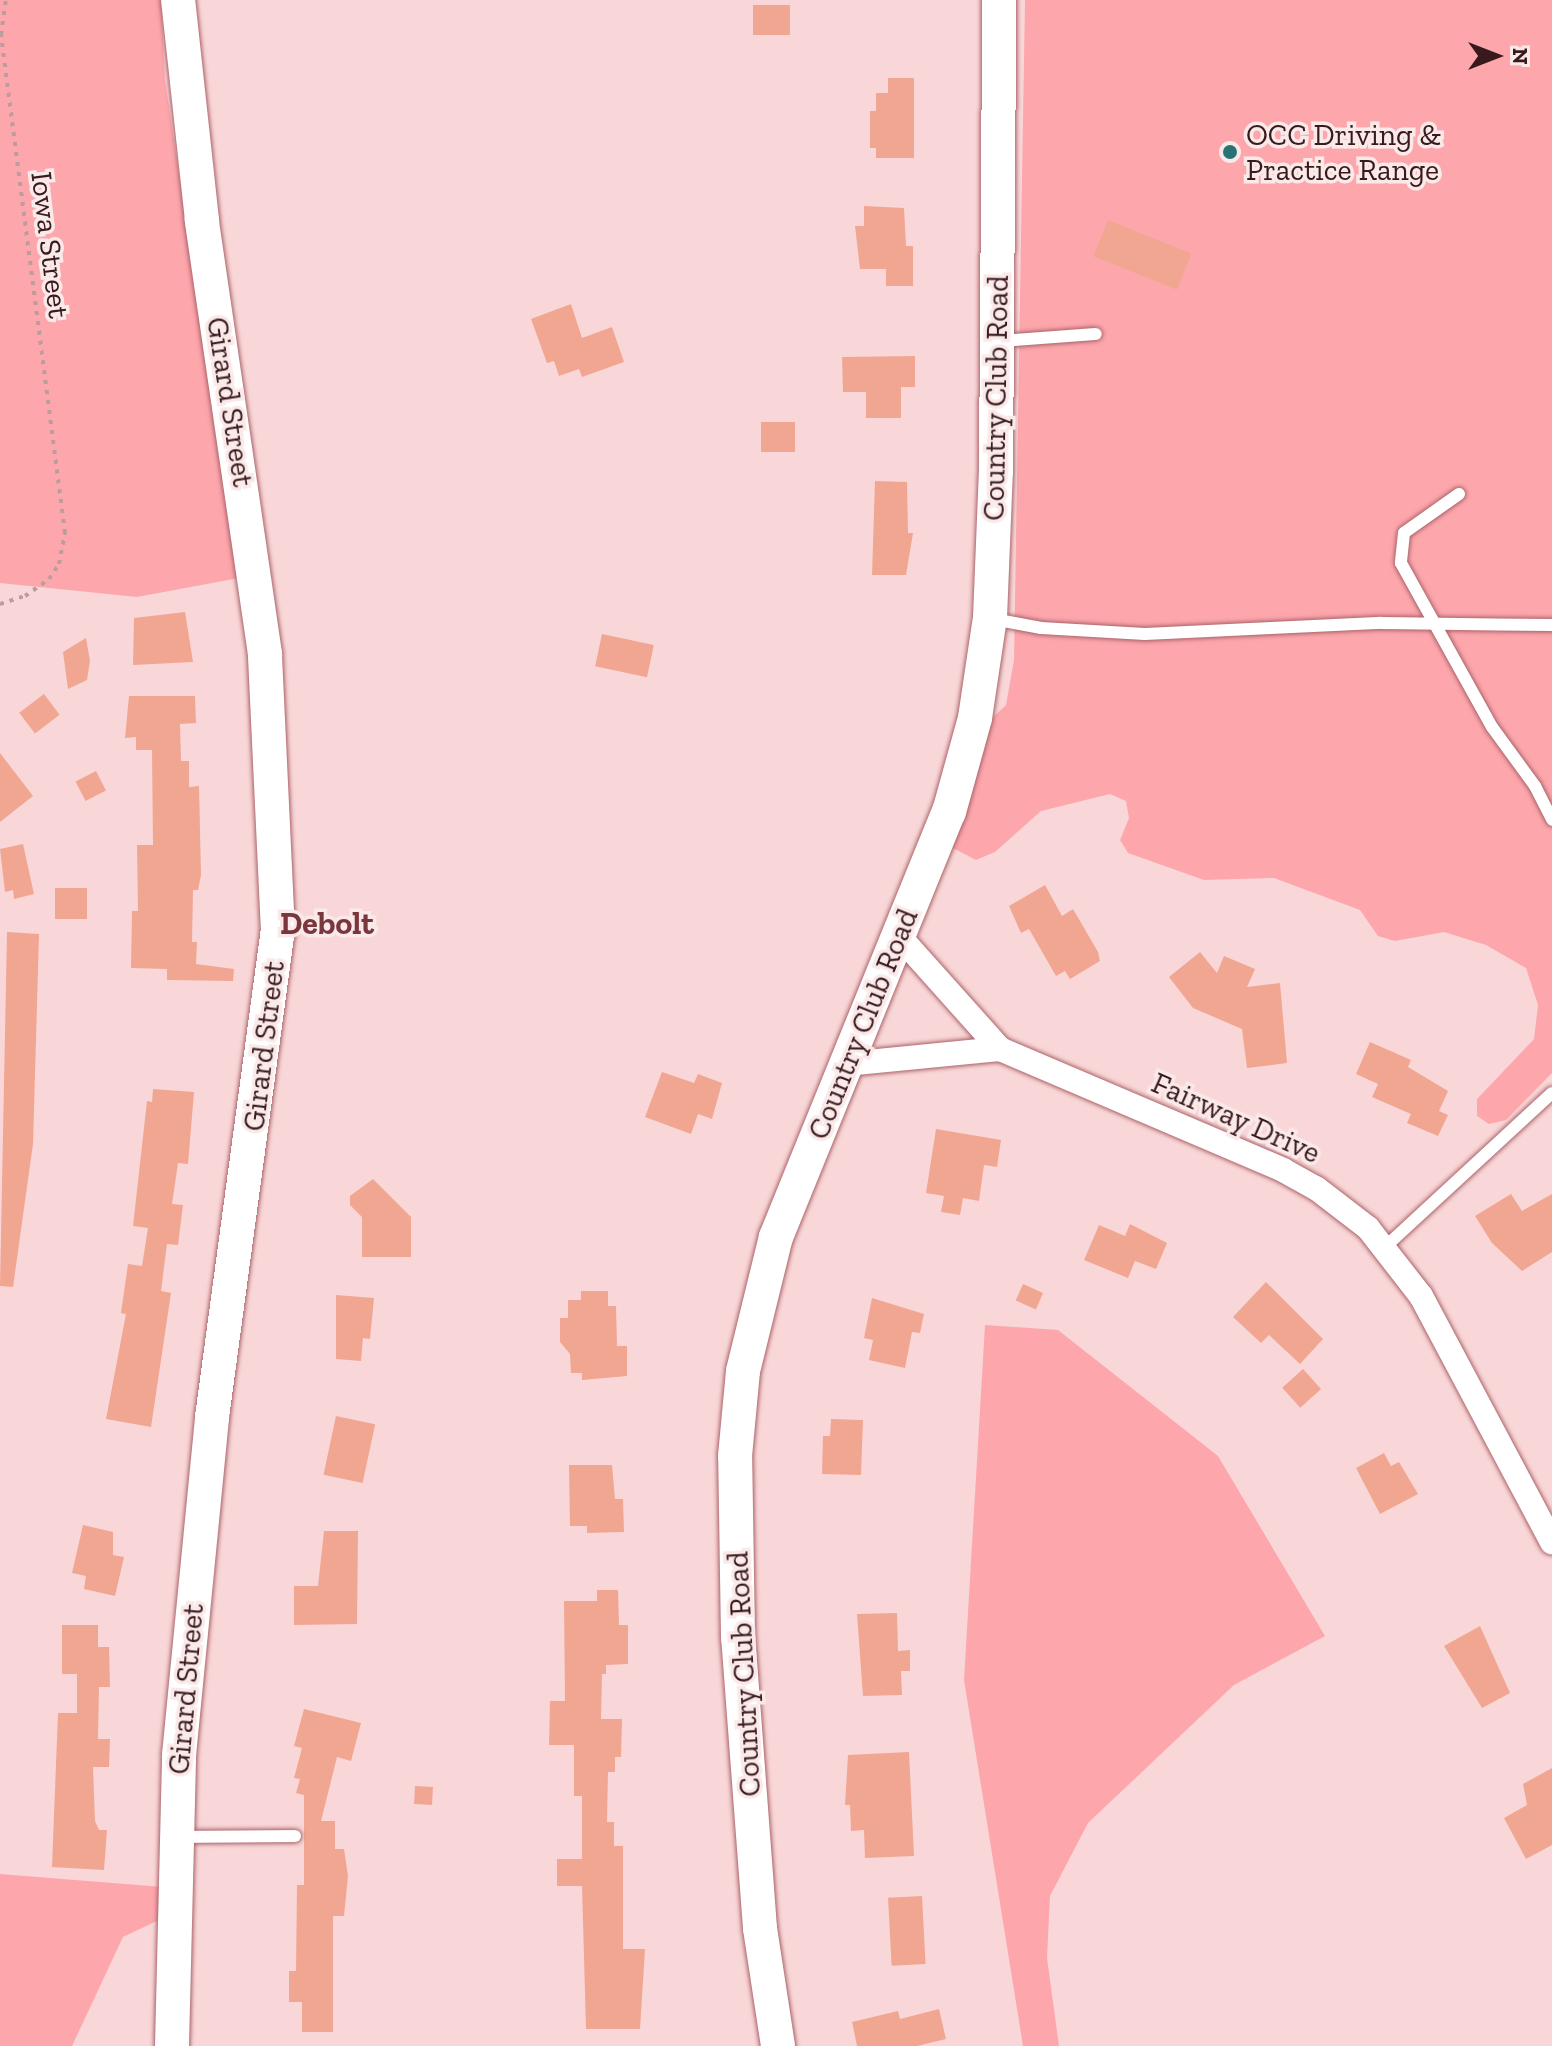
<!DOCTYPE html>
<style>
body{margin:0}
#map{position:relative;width:1552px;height:2046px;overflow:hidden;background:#f9d7d8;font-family:"Zilla Slab",serif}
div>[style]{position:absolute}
.green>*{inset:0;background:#fda7ad}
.building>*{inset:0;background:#f1a692;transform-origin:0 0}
.path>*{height:4px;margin-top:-2px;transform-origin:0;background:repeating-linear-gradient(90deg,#bd9c9d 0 4px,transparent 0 10px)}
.roads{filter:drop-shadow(0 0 2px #ac6369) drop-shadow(0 0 2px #ac6369)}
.lane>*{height:12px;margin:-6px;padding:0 6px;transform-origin:6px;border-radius:6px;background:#fff}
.street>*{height:24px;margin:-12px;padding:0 12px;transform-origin:12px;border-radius:12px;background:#fff}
.secondary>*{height:34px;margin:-17px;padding:0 17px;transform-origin:17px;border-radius:17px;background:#fff}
.dots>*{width:22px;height:22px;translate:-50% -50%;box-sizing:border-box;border:4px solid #fae9e9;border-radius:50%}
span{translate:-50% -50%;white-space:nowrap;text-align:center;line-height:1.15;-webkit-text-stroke:7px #fae9e9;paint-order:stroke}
.poi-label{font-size:30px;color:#381a1d}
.left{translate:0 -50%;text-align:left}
.street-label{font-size:30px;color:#381a1d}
.neighbourhood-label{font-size:32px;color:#7a363d;font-weight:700}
.north{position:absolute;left:1456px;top:16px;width:80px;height:80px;-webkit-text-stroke:6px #fae9e9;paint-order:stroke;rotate:90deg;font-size:22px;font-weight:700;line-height:32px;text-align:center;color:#381a1d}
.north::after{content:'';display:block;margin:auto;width:28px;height:36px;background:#381a1d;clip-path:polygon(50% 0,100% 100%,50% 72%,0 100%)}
</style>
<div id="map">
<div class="green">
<div style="clip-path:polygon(0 0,161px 0,165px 80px,239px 578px,137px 597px,0 583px)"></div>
<div style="clip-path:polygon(1025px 0,1552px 0,1552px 1073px,1506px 1120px,1489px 1124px,1477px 1116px,1477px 1099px,1534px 1039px,1538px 1005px,1526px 968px,1486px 945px,1444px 932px,1395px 941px,1378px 936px,1360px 910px,1274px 878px,1204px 880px,1128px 853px,1120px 840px,1129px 818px,1126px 801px,1110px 794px,1041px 811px,995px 852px,976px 860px,949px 846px,988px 722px,1006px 705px,1014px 660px)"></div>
<div style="clip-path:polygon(985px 1325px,1058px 1330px,1218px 1456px,1325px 1636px,1234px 1685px,1088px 1823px,1050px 1896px,1047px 1958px,1059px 2046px,1023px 2046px,964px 1680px)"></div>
<div style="clip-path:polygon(0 1874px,163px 1887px,163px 1918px,123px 1937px,72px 2046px,0 2046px)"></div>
</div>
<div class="building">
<div style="left:753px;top:5px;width:37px;height:30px"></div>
<div style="clip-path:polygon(888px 78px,914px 78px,914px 158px,876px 158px,876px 148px,870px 148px,870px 111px,876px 111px,876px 93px,888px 93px)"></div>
<div style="clip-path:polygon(864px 206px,904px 208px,906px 246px,913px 246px,913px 286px,886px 286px,886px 269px,860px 269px,855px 226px,864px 226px)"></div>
<div style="left:1108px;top:220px;width:90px;height:39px;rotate:22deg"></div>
<div style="clip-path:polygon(571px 304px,582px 338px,612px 327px,624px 362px,582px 377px,579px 369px,559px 376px,554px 361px,547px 363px,531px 319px)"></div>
<div style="clip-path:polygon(915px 356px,915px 387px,901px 387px,901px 418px,866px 418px,866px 392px,843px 392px,842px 357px)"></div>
<div style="left:761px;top:422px;width:34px;height:30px"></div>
<div style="clip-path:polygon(875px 481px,907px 482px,908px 533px,913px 533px,906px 575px,872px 575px)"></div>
<div style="clip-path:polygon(185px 612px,193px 662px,133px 665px,134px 618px)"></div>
<div style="left:602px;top:634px;width:53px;height:33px;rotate:12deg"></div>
<div style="clip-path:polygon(86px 638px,90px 661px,87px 680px,68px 689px,63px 652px)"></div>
<div style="left:44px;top:694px;width:26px;height:31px;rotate:53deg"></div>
<div style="clip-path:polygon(129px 696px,195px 696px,196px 723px,180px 724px,181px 761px,189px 761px,189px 787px,199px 786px,201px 875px,198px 890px,193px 890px,192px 942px,197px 942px,196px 964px,234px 969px,233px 981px,167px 980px,167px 969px,131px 968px,132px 911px,138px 911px,137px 845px,153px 845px,152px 750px,136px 750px,136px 737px,125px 738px)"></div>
<div style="clip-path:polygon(0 753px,33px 796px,0 822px)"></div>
<div style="left:96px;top:771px;width:22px;height:23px;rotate:63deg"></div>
<div style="clip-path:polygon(23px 844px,34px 894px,14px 899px,13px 890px,5px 892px,0 849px)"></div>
<div style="clip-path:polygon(1045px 885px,1062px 916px,1073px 909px,1098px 952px,1100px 961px,1070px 979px,1065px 971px,1056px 976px,1029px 929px,1021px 933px,1009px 906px)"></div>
<div style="left:55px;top:888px;width:32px;height:31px"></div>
<div style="clip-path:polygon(7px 932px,39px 934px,33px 1144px,13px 1287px,0 1286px)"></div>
<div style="clip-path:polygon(1200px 952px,1217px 973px,1224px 956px,1255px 969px,1247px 987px,1280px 983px,1287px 1063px,1247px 1068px,1242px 1029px,1193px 1008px,1169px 977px)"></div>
<div style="clip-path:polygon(1370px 1042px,1411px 1060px,1408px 1067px,1448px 1091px,1439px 1111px,1448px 1115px,1438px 1136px,1407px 1123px,1411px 1114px,1372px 1097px,1378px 1084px,1356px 1074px)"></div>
<div style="clip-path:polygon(662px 1072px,694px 1083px,698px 1074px,722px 1083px,712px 1119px,698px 1114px,691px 1134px,645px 1117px)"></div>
<div style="clip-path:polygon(153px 1089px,194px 1092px,188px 1164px,178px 1163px,172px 1204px,183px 1205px,178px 1245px,167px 1244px,161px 1291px,171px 1293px,151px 1427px,106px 1419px,126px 1314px,121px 1313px,128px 1264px,142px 1266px,148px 1228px,133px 1226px,147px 1101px,152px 1102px)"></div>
<div style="clip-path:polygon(936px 1129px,1001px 1140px,997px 1167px,984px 1165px,979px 1201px,963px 1198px,960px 1215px,941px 1212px,944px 1196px,926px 1193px)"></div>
<div style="clip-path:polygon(373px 1179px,411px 1217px,411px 1257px,362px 1257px,362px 1217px,350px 1205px,350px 1196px)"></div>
<div style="clip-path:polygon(1511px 1194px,1522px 1211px,1552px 1194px,1552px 1252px,1522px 1271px,1492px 1243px,1475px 1216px)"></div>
<div style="clip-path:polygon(1130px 1224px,1167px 1243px,1156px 1269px,1135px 1261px,1128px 1278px,1084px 1260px,1099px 1225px,1125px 1236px)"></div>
<div style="clip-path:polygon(1266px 1282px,1323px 1339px,1300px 1364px,1269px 1335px,1261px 1343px,1233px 1317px)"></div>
<div style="left:1023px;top:1284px;width:22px;height:18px;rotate:24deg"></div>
<div style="clip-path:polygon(581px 1291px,608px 1291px,608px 1306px,616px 1306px,617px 1346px,627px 1346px,627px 1376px,582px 1380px,582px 1373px,571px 1373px,570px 1354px,560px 1342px,560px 1318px,568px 1318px,568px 1300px,581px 1300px)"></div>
<div style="clip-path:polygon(336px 1295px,374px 1298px,370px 1339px,363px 1338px,361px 1361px,336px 1359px)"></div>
<div style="clip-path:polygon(872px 1298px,924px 1314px,920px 1333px,912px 1332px,905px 1368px,869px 1360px,873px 1340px,864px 1338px)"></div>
<div style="left:1303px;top:1369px;width:27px;height:28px;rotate:48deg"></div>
<div style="left:336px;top:1416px;width:40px;height:60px;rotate:12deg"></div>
<div style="clip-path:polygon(831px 1419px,863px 1420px,861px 1475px,822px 1474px,823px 1436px,830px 1436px)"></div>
<div style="clip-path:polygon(1384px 1453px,1391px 1466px,1399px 1462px,1418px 1494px,1380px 1514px,1356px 1468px)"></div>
<div style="clip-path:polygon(569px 1465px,612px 1465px,615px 1499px,623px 1499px,624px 1532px,587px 1533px,587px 1526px,570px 1526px)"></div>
<div style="clip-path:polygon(83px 1525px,113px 1532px,113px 1555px,124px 1557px,115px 1596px,84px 1589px,86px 1576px,72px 1573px)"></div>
<div style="clip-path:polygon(324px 1531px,358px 1531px,357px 1624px,294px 1625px,294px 1586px,318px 1586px)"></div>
<div style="clip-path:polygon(597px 1590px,618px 1590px,619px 1625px,628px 1625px,628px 1664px,606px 1665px,606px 1674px,602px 1674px,601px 1719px,622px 1719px,621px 1757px,615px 1757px,615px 1772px,608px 1772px,607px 1822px,614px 1822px,614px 1846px,623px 1846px,623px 1949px,645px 1949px,640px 2029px,586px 2029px,582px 1886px,557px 1886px,557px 1859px,582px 1859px,582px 1796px,574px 1796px,574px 1745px,549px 1745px,550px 1701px,565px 1701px,564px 1601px,597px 1601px)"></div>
<div style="clip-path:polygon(897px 1613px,898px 1651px,910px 1650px,910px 1671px,901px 1671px,902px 1695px,863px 1696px,857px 1614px)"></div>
<div style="clip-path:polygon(62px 1625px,98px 1625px,98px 1647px,109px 1647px,110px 1687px,99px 1687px,98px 1739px,110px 1739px,109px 1767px,93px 1767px,95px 1821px,99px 1830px,107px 1830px,104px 1870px,52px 1867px,58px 1713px,77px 1713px,77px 1674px,62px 1674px)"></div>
<div style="clip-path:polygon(1480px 1626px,1510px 1693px,1482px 1708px,1444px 1646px)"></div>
<div style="clip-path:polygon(304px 1709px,361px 1723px,351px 1761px,337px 1757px,321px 1821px,335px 1821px,335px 1849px,344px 1849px,348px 1876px,344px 1916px,333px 1916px,333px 2032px,302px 2032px,302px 2002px,289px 2002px,289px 1971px,296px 1971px,297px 1885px,304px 1885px,304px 1795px,296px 1793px,300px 1779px,294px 1778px,302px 1748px,294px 1746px)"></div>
<div style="clip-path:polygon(909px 1752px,914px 1856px,865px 1858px,864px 1830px,851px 1831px,850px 1805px,845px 1805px,848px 1755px)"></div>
<div style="clip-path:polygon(1552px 1768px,1552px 1845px,1526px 1859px,1504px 1818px,1527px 1805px,1523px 1784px)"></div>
<div style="left:415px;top:1786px;width:18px;height:18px;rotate:3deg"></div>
<div style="left:922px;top:1896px;width:68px;height:34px;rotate:87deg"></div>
<div style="clip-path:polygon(939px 2009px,946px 2039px,917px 2046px,857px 2046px,852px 2022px,898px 2011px,900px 2019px)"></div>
</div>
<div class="path">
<div style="left:0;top:604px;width:26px;rotate:-18deg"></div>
<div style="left:25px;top:596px;width:29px;rotate:-35deg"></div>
<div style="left:49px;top:579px;width:18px;rotate:-56deg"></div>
<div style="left:59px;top:564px;width:32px;rotate:-79deg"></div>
<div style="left:65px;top:533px;width:502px;rotate:-97.32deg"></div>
<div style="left:1px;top:35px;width:35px;rotate:-82deg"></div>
</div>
<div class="roads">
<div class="lane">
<div style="left:1000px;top:341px;width:96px;rotate:-4.2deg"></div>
<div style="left:1459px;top:494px;width:67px;rotate:144.7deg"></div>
<div style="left:1404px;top:533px;width:30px;rotate:96deg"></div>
<div style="left:1401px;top:563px;width:188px;rotate:61deg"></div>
<div style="left:1492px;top:727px;width:73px;rotate:53.9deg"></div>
<div style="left:1535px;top:786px;width:38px;rotate:63deg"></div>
<div style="left:993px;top:619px;width:49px;rotate:10.6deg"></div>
<div style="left:1041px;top:628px;width:104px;rotate:3.3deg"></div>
<div style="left:1145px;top:634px;width:237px;rotate:-2.7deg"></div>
<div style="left:1382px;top:623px;width:170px;rotate:0.7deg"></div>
<div style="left:1385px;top:1247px;width:227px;rotate:-42.7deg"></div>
<div style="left:178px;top:1837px;width:117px;rotate:-0.5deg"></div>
</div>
<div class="street">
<div style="left:899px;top:936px;width:152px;rotate:48.2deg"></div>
<div style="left:1000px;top:1049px;width:308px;rotate:23.1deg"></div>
<div style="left:1283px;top:1170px;width:38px;rotate:29deg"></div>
<div style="left:1316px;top:1188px;width:66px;rotate:37.6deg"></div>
<div style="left:1368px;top:1228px;width:86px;rotate:52.1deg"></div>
<div style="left:1421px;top:1296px;width:279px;rotate:62deg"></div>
<div style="left:847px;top:1064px;width:154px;rotate:-5.6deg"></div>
</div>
<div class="secondary">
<div style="left:172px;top:2046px;width:291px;rotate:-88.6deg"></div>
<div style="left:179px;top:1755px;width:340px;rotate:-84.4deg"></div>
<div style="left:212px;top:1417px;width:489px;rotate:-82.3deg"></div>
<div style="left:278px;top:932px;width:278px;rotate:-92.7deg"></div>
<div style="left:265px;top:654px;width:439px;rotate:-98.3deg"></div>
<div style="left:202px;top:220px;width:221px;rotate:-96.2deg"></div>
<div style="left:778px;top:2046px;width:119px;rotate:-98.7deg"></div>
<div style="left:760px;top:1928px;width:291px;rotate:-94.3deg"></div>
<div style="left:738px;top:1638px;width:182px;rotate:-90.9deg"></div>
<div style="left:735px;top:1456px;width:85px;rotate:-84.6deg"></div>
<div style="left:743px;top:1371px;width:138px;rotate:-76.2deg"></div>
<div style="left:776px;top:1237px;width:459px;rotate:-67.9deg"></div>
<div style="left:949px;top:812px;width:98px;rotate:-74.5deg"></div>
<div style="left:975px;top:718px;width:101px;rotate:-81.5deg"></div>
<div style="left:990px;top:618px;width:147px;rotate:-87.7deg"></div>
<div style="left:996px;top:471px;width:471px;rotate:-89.6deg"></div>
</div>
</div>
<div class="dots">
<div style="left:1230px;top:152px;background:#297374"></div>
</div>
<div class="poi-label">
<span class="left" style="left:1246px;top:152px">OCC Driving &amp;<br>Practice Range</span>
</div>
<div class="street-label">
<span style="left:50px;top:245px;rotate:83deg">Iowa Street</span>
<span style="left:996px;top:398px;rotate:-89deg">Country Club Road</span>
<span style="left:230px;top:402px;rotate:81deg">Girard Street</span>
<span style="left:863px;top:1024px;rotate:-68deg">Country Club Road</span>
<span style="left:264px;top:1046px;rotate:-83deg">Girard Street</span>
<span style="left:1236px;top:1118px;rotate:24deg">Fairway Drive</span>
<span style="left:744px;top:1674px;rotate:-93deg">Country Club Road</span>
<span style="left:186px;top:1689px;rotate:-85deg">Girard Street</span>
</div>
<div class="neighbourhood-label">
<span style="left:327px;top:923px">Debolt</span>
</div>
<div class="north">N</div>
</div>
